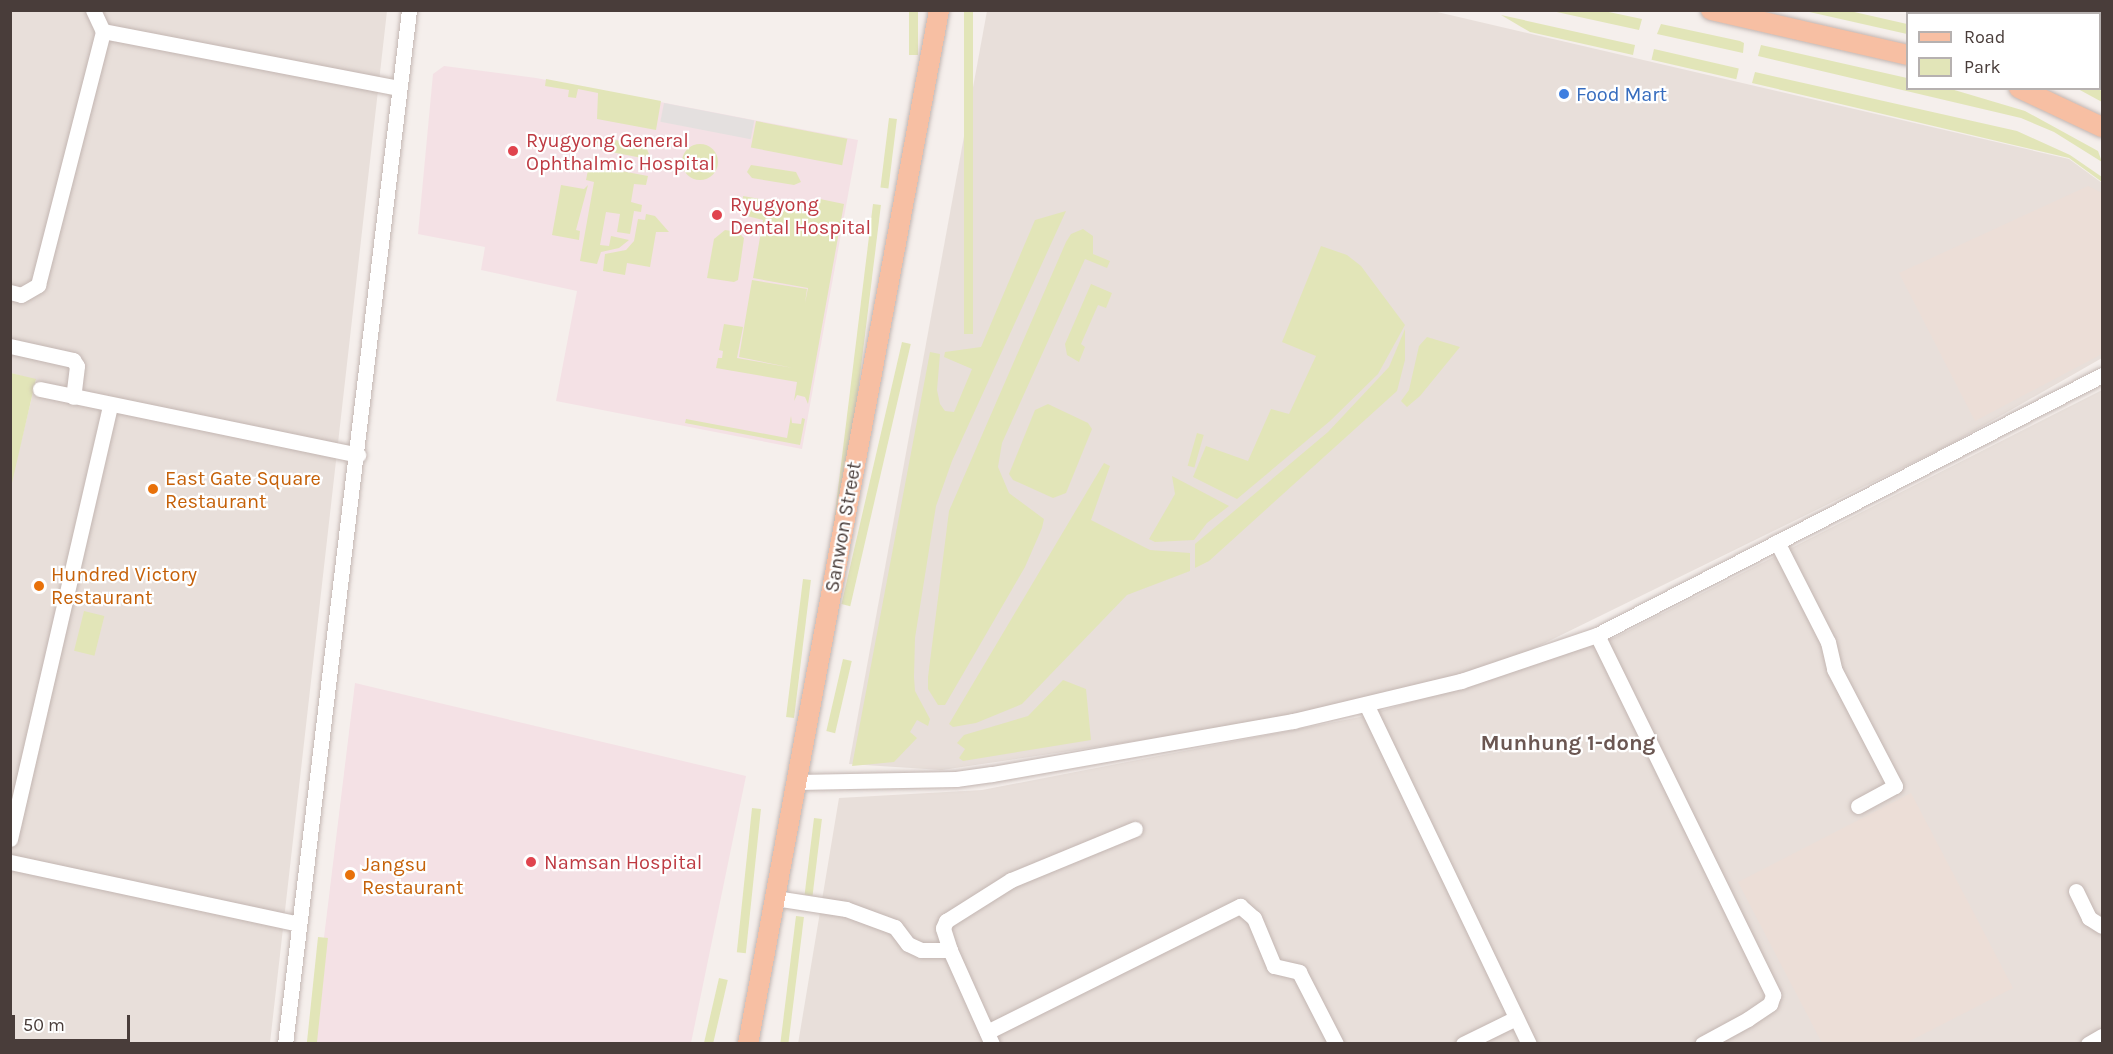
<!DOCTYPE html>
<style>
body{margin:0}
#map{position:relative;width:2113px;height:1054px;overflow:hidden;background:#f5efec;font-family:Karla,sans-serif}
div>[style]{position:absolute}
.residential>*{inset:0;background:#e8dfda}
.education>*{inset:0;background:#ecded7}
.medical>*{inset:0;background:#f4e1e5}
.green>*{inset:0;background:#e2e5b8;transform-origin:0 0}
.round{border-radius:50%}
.parking>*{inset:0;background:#e4e0df;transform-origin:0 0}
.roads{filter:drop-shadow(0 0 2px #c3b6b2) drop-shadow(0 0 2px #c3b6b2)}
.minor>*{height:15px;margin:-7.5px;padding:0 7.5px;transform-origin:7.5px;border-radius:7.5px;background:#fff}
.major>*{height:20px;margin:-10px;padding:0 10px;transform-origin:10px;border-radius:10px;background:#f7bfa3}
.dots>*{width:16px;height:16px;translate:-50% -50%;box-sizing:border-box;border:3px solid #fff;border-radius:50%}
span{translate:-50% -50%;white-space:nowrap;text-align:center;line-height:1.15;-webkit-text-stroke:4.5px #fff;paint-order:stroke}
.shop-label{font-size:20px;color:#366cbe}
.left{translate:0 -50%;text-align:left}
.health-label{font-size:20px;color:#be3a42}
.food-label{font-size:20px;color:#c56008}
.street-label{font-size:20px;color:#493d3a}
.quarter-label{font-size:22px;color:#6b5752;font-weight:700}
.frame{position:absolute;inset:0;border:12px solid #493d3a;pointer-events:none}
.legend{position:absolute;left:1906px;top:12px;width:195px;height:78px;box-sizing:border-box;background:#fff;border:2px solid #b6b1b0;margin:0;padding:8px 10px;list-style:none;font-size:18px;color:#493d3a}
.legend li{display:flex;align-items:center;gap:12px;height:30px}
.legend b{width:30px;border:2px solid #b6b1b0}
.scale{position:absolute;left:12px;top:1015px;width:118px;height:27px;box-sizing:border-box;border:3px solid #493d3a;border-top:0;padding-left:8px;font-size:18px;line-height:21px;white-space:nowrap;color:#493d3a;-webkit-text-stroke:4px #fff;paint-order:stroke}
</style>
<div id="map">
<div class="residential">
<div style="clip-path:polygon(11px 11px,387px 11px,270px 1043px,11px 1043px,10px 487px,36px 380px,11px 373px)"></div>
<div style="clip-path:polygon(987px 11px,1433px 11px,2069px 159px,2102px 183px,2102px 358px,1953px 443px,1502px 664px,1263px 722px,942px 770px,849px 764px)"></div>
<div style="clip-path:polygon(1914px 11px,2102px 11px,2102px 70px,2100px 70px,2100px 14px)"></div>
<div style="clip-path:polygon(2102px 390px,2102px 1043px,798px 1044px,839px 798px,982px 790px,1360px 717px,1459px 688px,1616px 637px)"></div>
</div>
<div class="education">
<div style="clip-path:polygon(2088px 186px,2102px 193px,2102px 354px,1975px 421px,1899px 273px)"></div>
<div style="clip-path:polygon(1911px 793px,2013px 988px,1906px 1043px,1822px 1043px,1738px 882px)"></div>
</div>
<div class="medical">
<div style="clip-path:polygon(444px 66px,536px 78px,858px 140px,802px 449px,556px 401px,577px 291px,481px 270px,485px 247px,418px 234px,433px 74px)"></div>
<div style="clip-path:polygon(355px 683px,746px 776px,691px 1043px,311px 1044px)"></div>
</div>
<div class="green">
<div style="left:909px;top:11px;width:9px;height:44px"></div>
<div style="left:964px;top:11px;width:9px;height:323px"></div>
<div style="clip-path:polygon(1552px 11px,1604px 11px,1642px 19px,1639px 30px)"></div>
<div style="clip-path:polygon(1805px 11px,1850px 11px,1907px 24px,1907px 34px)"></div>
<div style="clip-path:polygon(1501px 15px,1635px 45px,1633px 55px,1530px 32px)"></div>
<div style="clip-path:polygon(1661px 24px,1740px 41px,1744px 43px,1743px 53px,1657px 34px)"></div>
<div style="clip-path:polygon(1761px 45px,1907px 78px,1908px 88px,1951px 89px,2025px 111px,2098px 151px,2102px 162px,2054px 132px,2021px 118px,1758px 56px)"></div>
<div style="left:1654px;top:49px;width:87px;height:11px;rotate:13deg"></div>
<div style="clip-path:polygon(1755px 72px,2017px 131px,2070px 155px,2102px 177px,2102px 182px,2069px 158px,1752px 83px)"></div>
<div style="clip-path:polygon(546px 79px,661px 101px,656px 130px,597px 119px,598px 93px,578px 89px,576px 98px,568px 97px,569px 90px,545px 86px)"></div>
<div style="clip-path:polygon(2078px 89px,2098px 89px,2102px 91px,2102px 102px)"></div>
<div style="left:889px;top:118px;width:8px;height:70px;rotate:7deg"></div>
<div style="left:756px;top:121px;width:93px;height:27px;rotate:11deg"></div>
<div style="clip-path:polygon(603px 138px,645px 145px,649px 154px,642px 158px,601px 150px,596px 141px)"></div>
<div class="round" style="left:682px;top:144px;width:36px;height:36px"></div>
<div style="clip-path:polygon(589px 165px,648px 176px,646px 185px,634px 184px,631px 202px,642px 205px,641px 212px,634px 211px,630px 234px,617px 232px,620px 214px,606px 212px,600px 245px,609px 246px,611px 236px,629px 240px,619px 248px,601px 252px,597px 264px,580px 261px,594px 182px,586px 180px)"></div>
<div style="clip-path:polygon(751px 165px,796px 172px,801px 182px,794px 185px,752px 178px,747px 172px)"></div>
<div style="clip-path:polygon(561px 185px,584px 189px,588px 185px,576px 230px,580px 231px,579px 240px,552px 235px)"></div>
<div style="clip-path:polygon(743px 196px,818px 209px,820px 199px,844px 204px,808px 404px,805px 397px,797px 395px,794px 401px,797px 382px,716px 368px,718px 358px,722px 358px,723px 351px,719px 350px,724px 324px,743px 327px,737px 358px,793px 368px,739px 357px,752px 280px,807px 289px,805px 303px,808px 288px,753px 278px,763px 220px,743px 215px)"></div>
<div style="left:873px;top:204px;width:8px;height:360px;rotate:7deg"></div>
<div style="clip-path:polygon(1066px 211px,952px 461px,936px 506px,915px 638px,914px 677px,915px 691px,930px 719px,928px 726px,917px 720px,910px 732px,917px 738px,894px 762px,852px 766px,930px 352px,940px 354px,937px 390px,940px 404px,945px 411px,954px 412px,972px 369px,944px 357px,945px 352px,981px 347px,1035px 220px)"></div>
<div style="clip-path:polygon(646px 214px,655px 216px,669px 232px,656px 232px,650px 267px,627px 263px,625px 275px,603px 271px,605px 254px,626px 250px,634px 241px,638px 219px,645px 220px)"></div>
<div style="clip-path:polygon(1083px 229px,1093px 236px,1093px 254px,1110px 261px,1107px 268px,1085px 259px,1002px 443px,998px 467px,1009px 493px,1044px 519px,1042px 528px,1025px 567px,945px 705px,938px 705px,928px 689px,928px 677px,949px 511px,1066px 242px,1071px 234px)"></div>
<div style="clip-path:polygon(725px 230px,738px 232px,744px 238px,738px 280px,734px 282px,707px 278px,714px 239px)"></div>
<div style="clip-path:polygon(1321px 246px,1347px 255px,1361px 266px,1405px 325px,1378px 374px,1330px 421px,1237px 499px,1193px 477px,1206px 446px,1248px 461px,1271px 409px,1289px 414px,1316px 356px,1282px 342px)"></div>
<div style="clip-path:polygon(1091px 284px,1112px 293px,1106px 308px,1098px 305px,1081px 344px,1085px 347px,1079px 362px,1067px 355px,1065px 344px)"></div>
<div style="clip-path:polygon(1405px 329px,1405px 360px,1397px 391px,1209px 561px,1195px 568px,1195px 544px,1328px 432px,1389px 367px)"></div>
<div style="clip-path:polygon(1427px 337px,1460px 347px,1420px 396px,1407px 407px,1401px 401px,1409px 390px,1419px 346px)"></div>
<div style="left:902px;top:342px;width:9px;height:269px;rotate:13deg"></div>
<div style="clip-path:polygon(11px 373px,36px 379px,11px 487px)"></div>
<div style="clip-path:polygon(1048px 404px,1088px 423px,1092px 429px,1066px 493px,1053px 498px,1013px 480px,1009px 474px,1035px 410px)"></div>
<div style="clip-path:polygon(791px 416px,792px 423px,801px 424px,802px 418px,805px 419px,800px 445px,685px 423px,686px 419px,787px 438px)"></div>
<div style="left:1197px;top:433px;width:7px;height:34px;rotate:16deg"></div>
<div style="clip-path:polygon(1104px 463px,1110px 466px,1091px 520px,1150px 550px,1190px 553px,1190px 571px,1127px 595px,1022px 704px,976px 723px,953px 727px,949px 724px)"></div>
<div style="clip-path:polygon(1172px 476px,1229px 506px,1207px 523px,1194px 540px,1155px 542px,1149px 539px,1175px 494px)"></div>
<div style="left:803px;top:579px;width:8px;height:139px;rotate:7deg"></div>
<div style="left:84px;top:611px;width:21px;height:41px;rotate:14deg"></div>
<div style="left:843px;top:659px;width:9px;height:74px;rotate:13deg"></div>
<div style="clip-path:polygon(1063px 680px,1086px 689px,1091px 740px,963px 761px,959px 758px,965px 749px,957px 743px,964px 735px,1028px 716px)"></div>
<div style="left:752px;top:808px;width:9px;height:145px;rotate:6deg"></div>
<div style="left:814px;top:818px;width:8px;height:77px;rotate:7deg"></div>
<div style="left:796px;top:916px;width:8px;height:129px;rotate:7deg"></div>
<div style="left:318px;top:937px;width:10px;height:107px;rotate:6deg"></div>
<div style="left:719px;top:978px;width:9px;height:66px;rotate:13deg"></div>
</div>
<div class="parking">
<div style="left:664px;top:103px;width:92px;height:19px;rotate:11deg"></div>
</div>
<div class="roads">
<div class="minor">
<div style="left:93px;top:10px;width:23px;rotate:65deg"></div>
<div style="left:10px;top:292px;width:11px;rotate:15deg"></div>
<div style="left:21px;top:295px;width:20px;rotate:-30deg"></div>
<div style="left:38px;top:285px;width:262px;rotate:-75.6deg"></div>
<div style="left:103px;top:31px;width:301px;rotate:10.9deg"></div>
<div style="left:10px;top:346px;width:65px;rotate:12.5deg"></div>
<div style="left:73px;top:360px;width:7px;rotate:56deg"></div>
<div style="left:77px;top:366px;width:31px;rotate:97deg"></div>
<div style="left:40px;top:389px;width:325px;rotate:11.7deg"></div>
<div style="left:1777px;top:542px;width:112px;rotate:63deg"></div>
<div style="left:1828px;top:642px;width:28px;rotate:77deg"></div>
<div style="left:1834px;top:669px;width:132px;rotate:62.5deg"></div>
<div style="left:1895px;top:786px;width:42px;rotate:151.6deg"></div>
<div style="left:1597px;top:635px;width:401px;rotate:63.9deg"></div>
<div style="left:1773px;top:995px;width:9px;rotate:108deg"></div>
<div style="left:1770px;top:1004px;width:27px;rotate:146deg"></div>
<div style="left:1748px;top:1019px;width:52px;rotate:151.5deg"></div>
<div style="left:1366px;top:704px;width:377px;rotate:64.4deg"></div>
<div style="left:797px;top:782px;width:159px;rotate:-1.1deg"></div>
<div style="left:956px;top:779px;width:36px;rotate:-8deg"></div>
<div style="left:992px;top:774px;width:306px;rotate:-10deg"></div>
<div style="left:1293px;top:721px;width:173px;rotate:-13.4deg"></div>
<div style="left:1461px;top:681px;width:144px;rotate:-18.7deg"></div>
<div style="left:1597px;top:635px;width:568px;rotate:-27.24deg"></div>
<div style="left:10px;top:839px;width:444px;rotate:-77deg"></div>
<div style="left:10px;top:862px;width:295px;rotate:12.1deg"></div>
<div style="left:2076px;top:891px;width:30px;rotate:64deg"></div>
<div style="left:2089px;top:918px;width:15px;rotate:32deg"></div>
<div style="left:775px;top:898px;width:72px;rotate:8.8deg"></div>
<div style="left:846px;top:909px;width:52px;rotate:20.2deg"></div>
<div style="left:895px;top:927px;width:21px;rotate:53deg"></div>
<div style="left:908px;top:944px;width:14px;rotate:25deg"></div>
<div style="left:921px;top:950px;width:29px"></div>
<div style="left:987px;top:1032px;width:283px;rotate:-26.5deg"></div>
<div style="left:1240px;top:906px;width:18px;rotate:41deg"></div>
<div style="left:1254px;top:918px;width:52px;rotate:67.4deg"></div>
<div style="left:1274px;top:966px;width:26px;rotate:13deg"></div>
<div style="left:1299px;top:972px;width:81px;rotate:62.8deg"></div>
<div style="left:285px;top:1044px;width:1041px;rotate:-83.16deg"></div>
<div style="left:992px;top:1044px;width:103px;rotate:-114.1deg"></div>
<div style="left:950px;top:950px;width:23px;rotate:-108deg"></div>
<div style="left:943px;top:928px;width:8px;rotate:-67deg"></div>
<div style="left:946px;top:921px;width:77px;rotate:-32.2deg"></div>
<div style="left:1011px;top:880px;width:134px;rotate:-22.4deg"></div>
<div style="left:1463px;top:1044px;width:59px;rotate:-26.1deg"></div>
<div style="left:2088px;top:1044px;width:16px;rotate:-30deg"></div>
</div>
<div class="major">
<div style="left:1711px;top:10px;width:202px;rotate:12.9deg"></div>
<div style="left:2019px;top:88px;width:92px;rotate:25.2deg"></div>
<div style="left:748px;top:1044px;width:1051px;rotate:-79.53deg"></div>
</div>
</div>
<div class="dots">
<div style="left:1564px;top:94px;background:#3f7fe0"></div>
<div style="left:513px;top:151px;background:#e0444e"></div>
<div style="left:717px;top:215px;background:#e0444e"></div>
<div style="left:153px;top:489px;background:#e8710a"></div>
<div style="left:39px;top:586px;background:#e8710a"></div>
<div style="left:531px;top:862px;background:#e0444e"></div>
<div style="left:350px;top:875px;background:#e8710a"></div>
</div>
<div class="shop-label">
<span class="left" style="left:1576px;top:94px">Food Mart</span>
</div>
<div class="health-label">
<span class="left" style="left:526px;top:152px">Ryugyong General<br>Ophthalmic Hospital</span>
<span class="left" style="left:730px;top:216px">Ryugyong<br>Dental Hospital</span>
<span class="left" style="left:544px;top:862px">Namsan Hospital</span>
</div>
<div class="food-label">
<span class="left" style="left:165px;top:490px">East Gate Square<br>Restaurant</span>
<span class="left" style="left:51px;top:586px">Hundred Victory<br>Restaurant</span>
<span class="left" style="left:362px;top:876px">Jangsu<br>Restaurant</span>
</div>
<div class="street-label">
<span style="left:843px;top:527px;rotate:-80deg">Sanwon Street</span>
</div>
<div class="quarter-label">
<span style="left:1568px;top:744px">Munhung 1-dong</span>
</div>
<div class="frame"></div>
<ul class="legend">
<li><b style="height:8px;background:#f7bfa3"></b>Road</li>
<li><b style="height:16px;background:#e2e5b8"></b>Park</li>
</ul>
<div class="scale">50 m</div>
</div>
